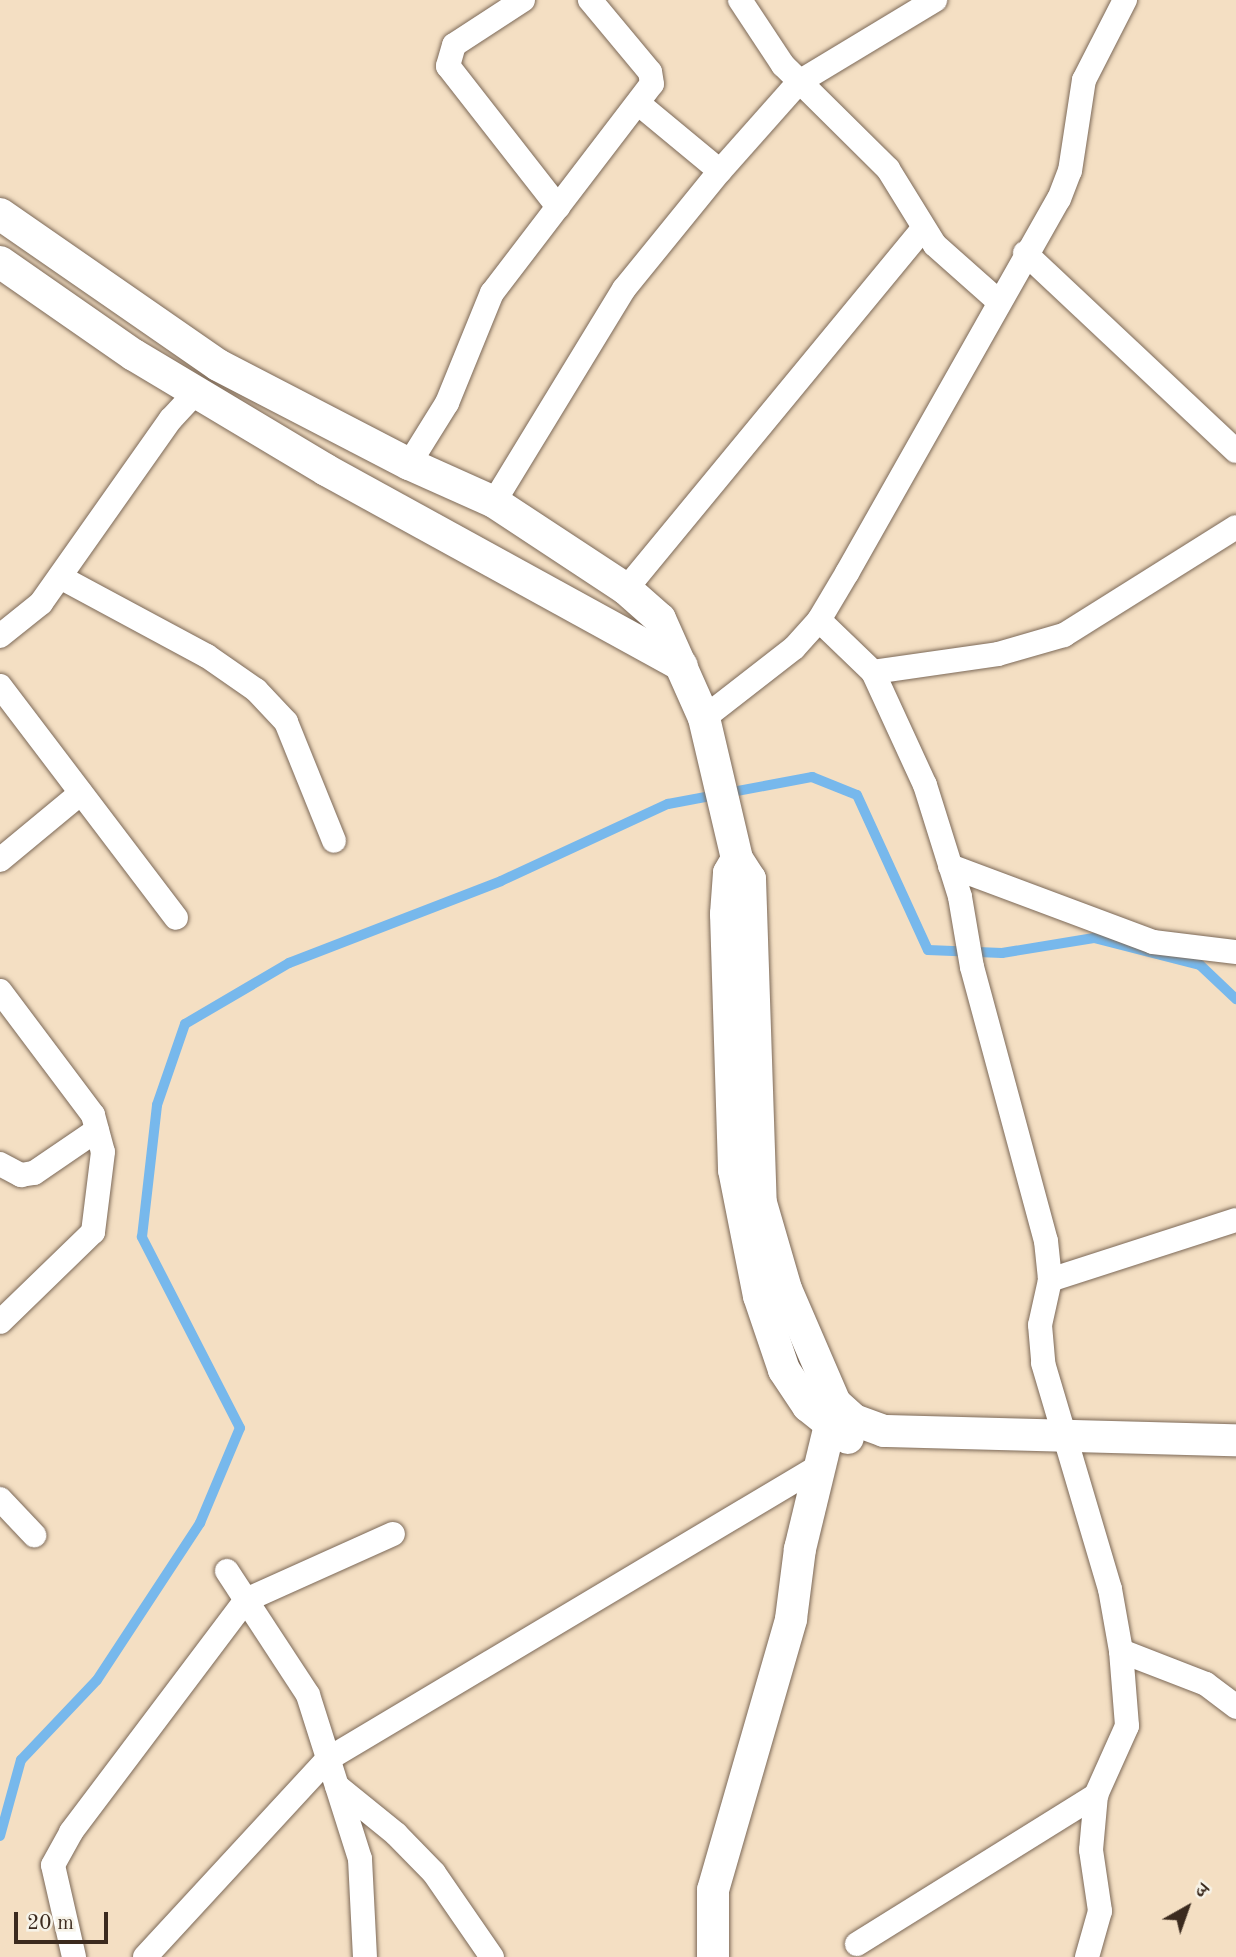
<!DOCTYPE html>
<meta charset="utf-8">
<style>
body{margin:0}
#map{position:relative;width:1236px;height:1957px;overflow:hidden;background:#f4dfc3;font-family:"Old Standard TT","Noto Serif Devanagari",serif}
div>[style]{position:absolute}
.stream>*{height:10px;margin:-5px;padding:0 5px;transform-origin:5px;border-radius:5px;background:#77b8ec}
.roads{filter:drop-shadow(0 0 2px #7c6958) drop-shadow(0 0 2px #7c6958)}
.minor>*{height:24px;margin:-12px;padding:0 12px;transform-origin:12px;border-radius:12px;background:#fff}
.tertiary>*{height:32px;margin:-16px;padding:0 16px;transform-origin:16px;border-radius:16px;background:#fff}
span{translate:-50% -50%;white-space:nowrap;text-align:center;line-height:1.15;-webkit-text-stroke:5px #f7f3e8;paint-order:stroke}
.north{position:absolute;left:1152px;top:1873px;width:70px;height:70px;-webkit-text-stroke:5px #f7f3e8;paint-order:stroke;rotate:40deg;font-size:19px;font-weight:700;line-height:28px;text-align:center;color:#3b2a1e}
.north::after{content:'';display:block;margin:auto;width:24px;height:32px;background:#3b2a1e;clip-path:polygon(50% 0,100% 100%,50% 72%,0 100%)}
.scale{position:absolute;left:14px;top:1912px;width:94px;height:32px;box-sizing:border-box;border:4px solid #3b2a1e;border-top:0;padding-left:9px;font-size:21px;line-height:24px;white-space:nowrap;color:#3b2a1e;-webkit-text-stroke:5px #f7f3e8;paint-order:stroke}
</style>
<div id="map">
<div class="stream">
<div style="left:0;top:1836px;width:79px;rotate:-74.6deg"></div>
<div style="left:21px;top:1760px;width:110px;rotate:-46.5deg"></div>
<div style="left:97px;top:1680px;width:188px;rotate:-56.7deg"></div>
<div style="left:200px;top:1523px;width:103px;rotate:-67.2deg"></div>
<div style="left:240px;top:1428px;width:215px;rotate:-117.2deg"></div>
<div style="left:142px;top:1237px;width:133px;rotate:-83.5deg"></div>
<div style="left:157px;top:1105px;width:86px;rotate:-70.9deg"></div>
<div style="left:185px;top:1024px;width:121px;rotate:-30.4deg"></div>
<div style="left:289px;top:963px;width:227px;rotate:-21.1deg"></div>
<div style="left:501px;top:881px;width:184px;rotate:-24.8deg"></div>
<div style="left:668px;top:804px;width:147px;rotate:-10.6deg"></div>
<div style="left:812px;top:777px;width:48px;rotate:21.8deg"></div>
<div style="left:857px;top:795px;width:170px;rotate:65.4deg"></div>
<div style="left:928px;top:950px;width:74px;rotate:2.3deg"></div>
<div style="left:1002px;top:953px;width:93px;rotate:-9.3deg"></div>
<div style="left:1094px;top:938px;width:109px;rotate:14.3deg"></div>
<div style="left:1200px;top:965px;width:50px;rotate:43.4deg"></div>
</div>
<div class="roads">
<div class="minor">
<div style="left:523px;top:0;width:82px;rotate:146.9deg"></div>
<div style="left:454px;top:45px;width:22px;rotate:106deg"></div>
<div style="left:448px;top:66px;width:179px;rotate:52deg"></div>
<div style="left:740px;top:0;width:78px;rotate:56.5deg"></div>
<div style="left:783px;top:65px;width:148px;rotate:44.7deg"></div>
<div style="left:888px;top:169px;width:89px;rotate:58.3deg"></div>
<div style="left:935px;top:245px;width:84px;rotate:41.6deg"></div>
<div style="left:639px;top:104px;width:105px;rotate:39.6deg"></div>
<div style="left:1025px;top:253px;width:289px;rotate:43.2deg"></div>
<div style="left:409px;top:464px;width:72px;rotate:-58.1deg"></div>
<div style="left:447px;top:403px;width:119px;rotate:-67.8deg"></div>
<div style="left:492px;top:293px;width:263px;rotate:-52.6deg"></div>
<div style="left:652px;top:84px;width:12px;rotate:-99deg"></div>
<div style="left:650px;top:72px;width:94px;rotate:-129.8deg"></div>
<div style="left:494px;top:502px;width:250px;rotate:-58.6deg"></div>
<div style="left:624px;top:289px;width:152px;rotate:-50.9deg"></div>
<div style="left:720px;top:171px;width:119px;rotate:-48.4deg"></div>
<div style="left:799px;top:82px;width:159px;rotate:-31.1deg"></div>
<div style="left:60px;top:577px;width:167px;rotate:28.3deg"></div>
<div style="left:207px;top:656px;width:60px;rotate:34.8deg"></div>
<div style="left:256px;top:690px;width:44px;rotate:46.8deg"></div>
<div style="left:286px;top:722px;width:128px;rotate:68deg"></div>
<div style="left:626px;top:589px;width:467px;rotate:-50.5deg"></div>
<div style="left:819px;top:620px;width:75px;rotate:43.9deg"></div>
<div style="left:873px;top:672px;width:124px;rotate:65.3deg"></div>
<div style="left:925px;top:785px;width:117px;rotate:72.6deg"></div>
<div style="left:960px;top:897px;width:71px;rotate:80.3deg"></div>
<div style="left:972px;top:967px;width:284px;rotate:74.9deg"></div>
<div style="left:1046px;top:1241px;width:39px;rotate:84deg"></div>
<div style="left:1050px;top:1280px;width:46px;rotate:102.5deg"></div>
<div style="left:1040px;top:1325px;width:38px;rotate:85deg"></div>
<div style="left:1043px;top:1363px;width:236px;rotate:73.5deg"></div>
<div style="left:1110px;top:1589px;width:63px;rotate:79.9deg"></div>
<div style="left:1121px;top:1651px;width:75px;rotate:85.4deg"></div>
<div style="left:1127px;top:1726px;width:76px;rotate:114.2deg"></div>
<div style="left:1096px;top:1795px;width:55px;rotate:95.2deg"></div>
<div style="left:1091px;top:1850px;width:62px;rotate:81.6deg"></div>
<div style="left:1100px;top:1911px;width:48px;rotate:105.8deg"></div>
<div style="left:0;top:636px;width:53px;rotate:-38.8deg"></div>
<div style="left:41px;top:603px;width:225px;rotate:-54.8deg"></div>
<div style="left:171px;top:419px;width:37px;rotate:-47deg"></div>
<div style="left:873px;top:672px;width:126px;rotate:-8.2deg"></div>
<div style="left:998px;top:654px;width:69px;rotate:-16.1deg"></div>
<div style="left:1064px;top:635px;width:203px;rotate:-32.1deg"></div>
<div style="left:0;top:686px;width:291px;rotate:52.8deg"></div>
<div style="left:704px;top:718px;width:114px;rotate:-37.9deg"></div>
<div style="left:794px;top:648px;width:38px;rotate:-48deg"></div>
<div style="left:819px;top:620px;width:55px;rotate:-59.2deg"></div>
<div style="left:847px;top:573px;width:430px;rotate:-60.5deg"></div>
<div style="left:1059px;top:199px;width:30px;rotate:-69deg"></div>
<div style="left:1070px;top:171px;width:92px;rotate:-81.3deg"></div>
<div style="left:1084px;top:80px;width:90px;rotate:-62.9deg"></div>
<div style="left:0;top:860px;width:105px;rotate:-39.6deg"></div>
<div style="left:950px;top:866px;width:217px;rotate:20.5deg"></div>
<div style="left:1153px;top:942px;width:84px;rotate:6.9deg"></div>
<div style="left:0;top:991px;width:155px;rotate:53.1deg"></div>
<div style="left:93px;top:1115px;width:38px;rotate:75deg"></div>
<div style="left:103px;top:1152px;width:81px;rotate:97.1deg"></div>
<div style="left:93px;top:1232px;width:129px;rotate:135.9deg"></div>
<div style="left:0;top:1164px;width:24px;rotate:28deg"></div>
<div style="left:21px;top:1175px;width:13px;rotate:-9deg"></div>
<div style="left:34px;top:1173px;width:76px;rotate:-34.3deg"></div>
<div style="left:1050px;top:1280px;width:195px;rotate:-17.9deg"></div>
<div style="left:0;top:1499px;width:50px;rotate:46.6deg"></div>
<div style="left:227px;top:1571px;width:148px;rotate:56.8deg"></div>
<div style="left:308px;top:1695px;width:172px;rotate:72.4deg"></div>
<div style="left:360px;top:1859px;width:98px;rotate:87.1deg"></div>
<div style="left:1121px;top:1651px;width:91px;rotate:21.2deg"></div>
<div style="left:1206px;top:1684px;width:38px;rotate:37deg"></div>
<div style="left:337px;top:1786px;width:76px;rotate:39.1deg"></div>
<div style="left:396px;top:1834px;width:54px;rotate:45.7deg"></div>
<div style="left:434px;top:1873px;width:102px;rotate:55.4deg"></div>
<div style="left:857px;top:1944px;width:282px;rotate:-31.9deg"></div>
<div style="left:74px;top:1957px;width:94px;rotate:-102.9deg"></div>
<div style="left:53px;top:1865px;width:38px;rotate:-61deg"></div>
<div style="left:71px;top:1832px;width:291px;rotate:-53deg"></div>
<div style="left:246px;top:1600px;width:161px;rotate:-24.2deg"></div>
<div style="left:145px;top:1957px;width:270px;rotate:-47.3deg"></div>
<div style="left:328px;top:1759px;width:574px;rotate:-30.81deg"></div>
</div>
<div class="tertiary">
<div style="left:0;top:214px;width:265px;rotate:34.7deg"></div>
<div style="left:218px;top:365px;width:215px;rotate:27.4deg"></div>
<div style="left:409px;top:464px;width:93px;rotate:24.1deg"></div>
<div style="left:494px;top:502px;width:158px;rotate:33.4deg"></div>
<div style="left:626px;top:589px;width:45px;rotate:41.4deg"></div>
<div style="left:660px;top:619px;width:108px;rotate:66deg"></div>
<div style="left:704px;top:718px;width:145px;rotate:76.8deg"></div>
<div style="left:737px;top:859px;width:24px;rotate:57deg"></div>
<div style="left:750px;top:879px;width:324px;rotate:88.1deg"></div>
<div style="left:761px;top:1203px;width:90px;rotate:73.8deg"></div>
<div style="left:786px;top:1289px;width:124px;rotate:66.7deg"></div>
<div style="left:835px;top:1403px;width:25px;rotate:42deg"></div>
<div style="left:854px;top:1420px;width:32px;rotate:20deg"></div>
<div style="left:884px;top:1431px;width:352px;rotate:1.5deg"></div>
<div style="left:0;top:262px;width:163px;rotate:34.8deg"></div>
<div style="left:134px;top:355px;width:224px;rotate:30.9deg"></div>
<div style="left:326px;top:470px;width:406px;rotate:28.8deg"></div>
<div style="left:737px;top:859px;width:16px;rotate:120deg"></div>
<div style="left:729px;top:873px;width:41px;rotate:94.2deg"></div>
<div style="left:726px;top:914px;width:256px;rotate:88.2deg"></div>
<div style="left:734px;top:1170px;width:128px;rotate:78.8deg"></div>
<div style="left:759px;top:1296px;width:78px;rotate:71.3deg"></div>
<div style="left:784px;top:1370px;width:43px;rotate:56.3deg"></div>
<div style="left:808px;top:1406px;width:51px;rotate:38.7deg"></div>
<div style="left:713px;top:1957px;width:67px;rotate:-90deg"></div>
<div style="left:713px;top:1890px;width:282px;rotate:-73.9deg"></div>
<div style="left:791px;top:1619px;width:71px;rotate:-82.7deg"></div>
<div style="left:800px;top:1549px;width:145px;rotate:-76.4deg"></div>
</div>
</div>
<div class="north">उ</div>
<div class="scale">20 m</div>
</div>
